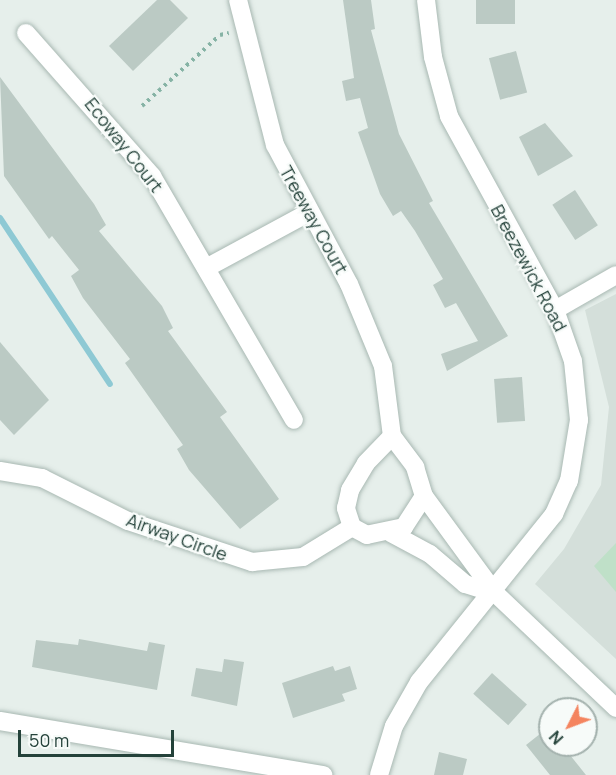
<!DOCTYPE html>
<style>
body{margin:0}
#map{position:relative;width:616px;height:775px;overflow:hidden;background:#e6efeb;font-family:Manrope,sans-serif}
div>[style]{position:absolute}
.built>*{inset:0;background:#d4dfda}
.green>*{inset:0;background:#bfe0c8}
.stream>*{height:6px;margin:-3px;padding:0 3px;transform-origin:3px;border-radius:3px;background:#8ec9d4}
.building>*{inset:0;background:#bbcac4;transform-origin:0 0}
.path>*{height:4px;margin-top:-2px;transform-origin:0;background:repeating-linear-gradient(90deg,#86b3a5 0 3px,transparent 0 7.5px)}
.roads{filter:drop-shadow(0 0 2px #a8b8b2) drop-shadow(0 0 2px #a8b8b2)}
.minor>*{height:18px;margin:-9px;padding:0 9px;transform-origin:9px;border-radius:9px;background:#fff}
span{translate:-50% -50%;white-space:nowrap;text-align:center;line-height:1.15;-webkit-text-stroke:4.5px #f7fbf9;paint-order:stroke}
.street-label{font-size:18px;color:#24423a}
.north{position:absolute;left:538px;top:697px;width:60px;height:60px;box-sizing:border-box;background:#f7fbf9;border:2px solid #a3b1ad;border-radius:50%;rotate:228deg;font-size:16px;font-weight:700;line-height:24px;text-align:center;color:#24423a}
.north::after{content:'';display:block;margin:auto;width:21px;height:27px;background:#f4845f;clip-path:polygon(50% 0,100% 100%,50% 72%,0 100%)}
.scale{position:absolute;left:18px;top:730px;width:156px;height:27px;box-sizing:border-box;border:3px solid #24423a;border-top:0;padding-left:8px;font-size:18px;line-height:21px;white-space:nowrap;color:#24423a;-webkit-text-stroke:4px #f7fbf9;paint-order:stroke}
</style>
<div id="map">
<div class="built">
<div style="clip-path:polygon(616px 294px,616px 659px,535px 584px,564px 549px,601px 485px,609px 407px,585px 310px)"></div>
</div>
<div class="green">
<div style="clip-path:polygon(616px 543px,616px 592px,594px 566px)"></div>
</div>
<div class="stream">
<div style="left:0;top:218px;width:199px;rotate:56.5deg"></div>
</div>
<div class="building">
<div style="clip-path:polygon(157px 0,170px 0,188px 18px,133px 71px,109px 46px)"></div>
<div style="clip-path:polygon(343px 0,371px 0,375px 29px,371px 30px,399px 134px,433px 201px,429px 203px,508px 336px,447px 371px,441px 354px,478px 341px,456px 303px,445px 308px,433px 285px,443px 279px,415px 231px,401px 211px,393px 216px,380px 194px,358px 132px,368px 128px,360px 98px,346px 101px,342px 81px,354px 78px)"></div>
<div style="left:476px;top:0;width:39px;height:24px"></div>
<div style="left:516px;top:51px;width:43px;height:28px;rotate:75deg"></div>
<div style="clip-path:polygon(0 77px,94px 204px,106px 225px,99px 231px,162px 306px,173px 328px,168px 331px,227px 412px,220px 417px,279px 499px,240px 529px,189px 470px,177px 449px,183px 445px,125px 363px,130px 359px,83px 298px,71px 276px,79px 270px,52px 236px,49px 239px,4px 176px)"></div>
<div style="clip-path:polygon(545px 123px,573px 156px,538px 176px,519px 137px)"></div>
<div style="left:575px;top:190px;width:42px;height:27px;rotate:57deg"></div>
<div style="clip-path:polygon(0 342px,49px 400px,14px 435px,0 420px)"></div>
<div style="left:522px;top:377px;width:44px;height:28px;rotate:86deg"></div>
<div style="clip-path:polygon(79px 639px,147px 651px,149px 642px,165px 645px,157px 690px,32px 667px,36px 640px,78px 645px)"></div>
<div style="clip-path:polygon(224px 659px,244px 662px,237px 706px,191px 696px,196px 668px,222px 672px)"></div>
<div style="clip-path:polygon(333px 666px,335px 671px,350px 666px,357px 689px,342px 694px,345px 701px,293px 718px,282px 683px)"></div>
<div style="left:492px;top:673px;width:47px;height:28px;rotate:42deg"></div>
<div style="clip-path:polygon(550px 726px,550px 745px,562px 745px,586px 775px,550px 775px,526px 745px)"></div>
<div style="clip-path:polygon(439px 752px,467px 759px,463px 775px,434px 775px)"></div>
</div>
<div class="path">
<div style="left:142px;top:106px;width:105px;rotate:-42.3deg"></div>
<div style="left:220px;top:35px;width:9px;rotate:-13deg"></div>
</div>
<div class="roads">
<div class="minor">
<div style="left:238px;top:0;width:150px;rotate:75.7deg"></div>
<div style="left:275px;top:145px;width:157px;rotate:62deg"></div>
<div style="left:349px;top:284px;width:89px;rotate:67.5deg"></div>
<div style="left:383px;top:366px;width:71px;rotate:82.7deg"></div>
<div style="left:26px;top:33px;width:191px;rotate:48.6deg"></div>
<div style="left:152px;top:176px;width:282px;rotate:59.8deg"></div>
<div style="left:208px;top:267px;width:114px;rotate:-28.4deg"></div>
<div style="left:555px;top:310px;width:70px;rotate:-29.8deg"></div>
<div style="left:392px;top:436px;width:39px;rotate:53deg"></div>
<div style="left:415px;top:467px;width:30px;rotate:73deg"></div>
<div style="left:424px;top:496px;width:37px;rotate:123deg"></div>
<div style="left:404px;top:527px;width:38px;rotate:168deg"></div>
<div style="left:367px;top:535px;width:17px;rotate:-152deg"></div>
<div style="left:352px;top:527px;width:20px;rotate:-108deg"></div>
<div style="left:346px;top:508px;width:18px;rotate:-77deg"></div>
<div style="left:350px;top:490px;width:31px;rotate:-59deg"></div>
<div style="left:366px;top:463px;width:37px;rotate:-46deg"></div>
<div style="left:0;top:471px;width:43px;rotate:9.5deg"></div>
<div style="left:42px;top:478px;width:96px;rotate:26.6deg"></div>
<div style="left:128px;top:521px;width:131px;rotate:18.3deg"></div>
<div style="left:252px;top:562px;width:51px;rotate:-5.6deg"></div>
<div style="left:303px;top:557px;width:57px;rotate:-31.5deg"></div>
<div style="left:424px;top:496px;width:120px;rotate:53.8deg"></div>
<div style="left:495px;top:593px;width:167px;rotate:43.5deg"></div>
<div style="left:391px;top:533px;width:44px;rotate:28.3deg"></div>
<div style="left:430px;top:554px;width:46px;rotate:40.6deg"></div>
<div style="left:465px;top:584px;width:31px;rotate:17deg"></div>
<div style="left:0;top:721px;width:328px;rotate:9.5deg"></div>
<div style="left:379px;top:775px;width:51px;rotate:-73deg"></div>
<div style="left:394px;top:726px;width:51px;rotate:-60.4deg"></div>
<div style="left:419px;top:682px;width:216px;rotate:-51.2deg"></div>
<div style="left:554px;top:514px;width:36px;rotate:-66deg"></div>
<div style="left:569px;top:481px;width:62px;rotate:-80.7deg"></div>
<div style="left:579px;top:420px;width:59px;rotate:-95.8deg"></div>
<div style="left:573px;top:361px;width:54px;rotate:-109.4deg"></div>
<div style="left:555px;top:310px;width:221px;rotate:-118.7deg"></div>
<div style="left:449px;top:116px;width:61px;rotate:-105.2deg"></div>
<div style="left:433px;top:57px;width:57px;rotate:-97deg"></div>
</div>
</div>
<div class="street-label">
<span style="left:124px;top:145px;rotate:52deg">Ecoway Court</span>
<span style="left:314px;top:220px;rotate:61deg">Treeway Court</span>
<span style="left:529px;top:268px;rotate:62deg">Breezewick Road</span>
<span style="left:177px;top:537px;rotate:20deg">Airway Circle</span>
</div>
<div class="north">N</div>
<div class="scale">50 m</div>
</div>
